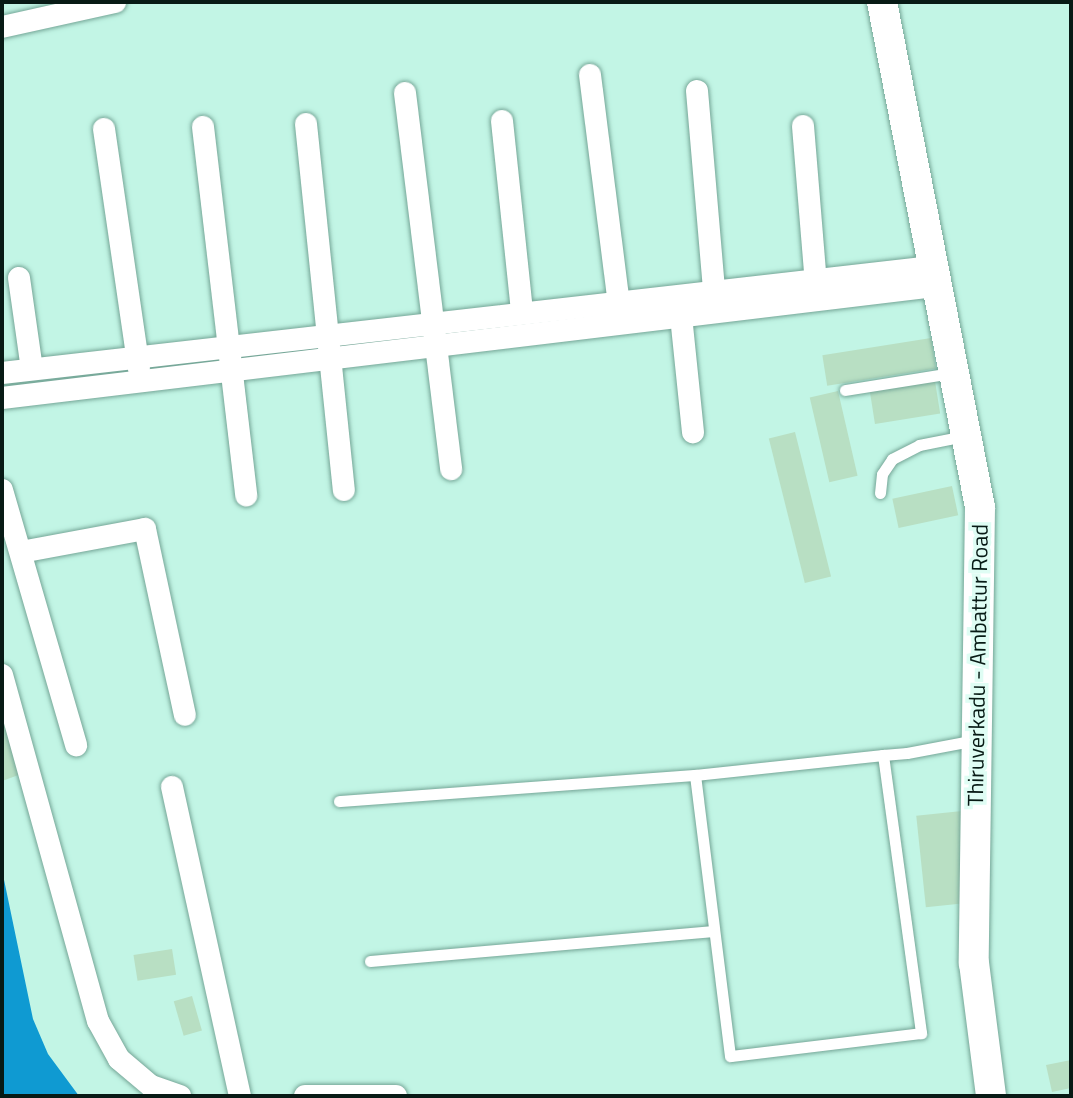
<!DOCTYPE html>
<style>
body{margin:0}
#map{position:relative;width:1073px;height:1098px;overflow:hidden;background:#c2f5e5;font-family:"Titillium Web",sans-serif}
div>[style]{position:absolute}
.water>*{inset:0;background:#0f9ad2}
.building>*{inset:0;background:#b8dfc3;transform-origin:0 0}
.roads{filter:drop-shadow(0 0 2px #75a697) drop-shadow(0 0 2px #75a697)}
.service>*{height:11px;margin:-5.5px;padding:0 5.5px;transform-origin:5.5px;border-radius:5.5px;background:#fff}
.minor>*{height:22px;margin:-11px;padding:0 11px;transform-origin:11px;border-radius:11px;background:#fff}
.secondary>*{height:30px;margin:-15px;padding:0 15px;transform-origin:15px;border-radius:15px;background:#fff}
span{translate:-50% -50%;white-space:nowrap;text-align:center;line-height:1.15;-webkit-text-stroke:7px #dffdf4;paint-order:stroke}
.street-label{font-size:22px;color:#071a15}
.frame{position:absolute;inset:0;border:4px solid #071a15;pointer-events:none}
</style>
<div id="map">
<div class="water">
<div style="clip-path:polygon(2px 870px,33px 1019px,48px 1054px,79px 1096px,2px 1096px)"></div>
</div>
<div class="building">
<div style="left:931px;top:338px;width:31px;height:110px;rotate:81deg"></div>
<div style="left:935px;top:381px;width:33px;height:66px;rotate:81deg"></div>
<div style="left:838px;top:391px;width:87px;height:29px;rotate:77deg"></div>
<div style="left:795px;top:432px;width:149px;height:27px;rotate:76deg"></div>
<div style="left:952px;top:486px;width:30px;height:61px;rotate:78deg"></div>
<div style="clip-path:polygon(2px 708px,24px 773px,2px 781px)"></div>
<div style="left:962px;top:811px;width:92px;height:46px;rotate:84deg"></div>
<div style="left:172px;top:949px;width:26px;height:39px;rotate:81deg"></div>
<div style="left:192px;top:996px;width:36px;height:19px;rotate:74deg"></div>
<div style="clip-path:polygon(1071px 1060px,1071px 1088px,1052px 1092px,1046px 1065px)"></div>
</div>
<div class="roads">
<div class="service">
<div style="left:845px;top:390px;width:107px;rotate:-9.1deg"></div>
<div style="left:880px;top:493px;width:19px;rotate:-84deg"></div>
<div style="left:882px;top:474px;width:18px;rotate:-56deg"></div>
<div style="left:892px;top:459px;width:30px;rotate:-27deg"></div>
<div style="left:919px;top:445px;width:47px;rotate:-11.1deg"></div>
<div style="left:883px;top:755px;width:281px;rotate:82.2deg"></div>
<div style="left:921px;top:1033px;width:192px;rotate:173.1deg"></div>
<div style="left:730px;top:1056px;width:283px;rotate:-97.1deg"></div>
<div style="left:695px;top:775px;width:189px;rotate:-6.1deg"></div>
<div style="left:883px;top:755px;width:24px;rotate:-5deg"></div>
<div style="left:907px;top:753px;width:70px;rotate:-10.7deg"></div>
<div style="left:339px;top:801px;width:357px;rotate:-4.2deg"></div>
<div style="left:370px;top:961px;width:345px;rotate:-5deg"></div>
</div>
<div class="minor">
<div style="left:2px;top:27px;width:116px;rotate:-12.5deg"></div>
<div style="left:590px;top:75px;width:241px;rotate:82.8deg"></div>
<div style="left:697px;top:91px;width:201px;rotate:85.1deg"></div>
<div style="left:405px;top:93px;width:379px;rotate:83deg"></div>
<div style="left:502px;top:121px;width:192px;rotate:84deg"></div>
<div style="left:306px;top:124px;width:368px;rotate:84.1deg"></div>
<div style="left:803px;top:126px;width:170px;rotate:85.3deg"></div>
<div style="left:203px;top:127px;width:371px;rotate:83.3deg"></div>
<div style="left:104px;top:129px;width:242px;rotate:81.7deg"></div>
<div style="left:19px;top:278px;width:92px;rotate:81.9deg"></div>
<div style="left:681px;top:316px;width:117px;rotate:84.1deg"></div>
<div style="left:2px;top:373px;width:936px;rotate:-6.5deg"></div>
<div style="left:2px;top:398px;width:941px;rotate:-6.84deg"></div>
<div style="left:2px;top:490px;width:266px;rotate:73.8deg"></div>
<div style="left:21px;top:552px;width:126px;rotate:-10.5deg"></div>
<div style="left:145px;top:529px;width:190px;rotate:77.9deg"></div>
<div style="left:2px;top:675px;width:359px;rotate:74.5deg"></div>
<div style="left:98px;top:1021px;width:43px;rotate:61.1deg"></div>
<div style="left:119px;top:1059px;width:42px;rotate:40.2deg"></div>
<div style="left:151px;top:1086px;width:31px;rotate:19deg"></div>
<div style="left:172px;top:787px;width:316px;rotate:77.6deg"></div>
<div style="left:305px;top:1096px;width:91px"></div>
</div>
<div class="secondary">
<div style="left:882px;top:2px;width:514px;rotate:79.02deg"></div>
<div style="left:980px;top:507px;width:456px;rotate:90.8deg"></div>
<div style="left:974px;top:963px;width:134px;rotate:82.7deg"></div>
</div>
</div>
<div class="street-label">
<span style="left:978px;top:665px;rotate:-89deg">Thiruverkadu - Ambattur Road</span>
</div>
<div class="frame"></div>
</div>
